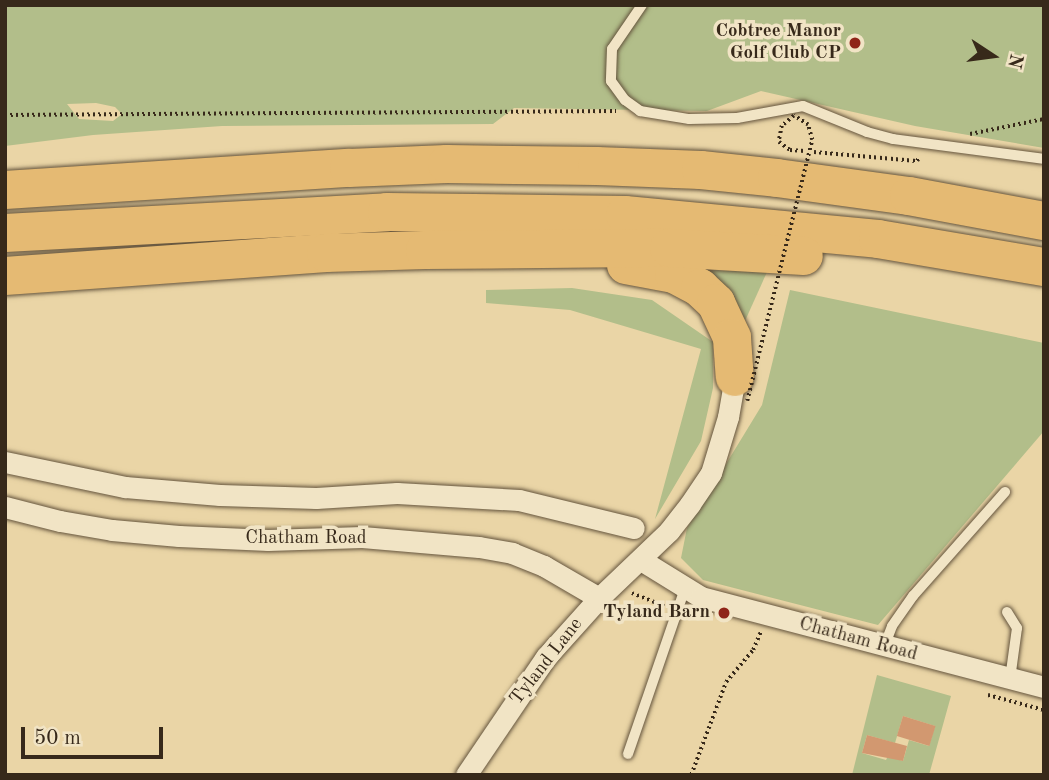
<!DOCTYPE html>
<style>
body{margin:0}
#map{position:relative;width:1049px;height:780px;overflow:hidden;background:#ead5a6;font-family:"Old Standard TT",serif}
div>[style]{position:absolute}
.green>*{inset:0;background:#b2be8a}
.building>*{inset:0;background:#d29870;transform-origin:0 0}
.path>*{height:3.5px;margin-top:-1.75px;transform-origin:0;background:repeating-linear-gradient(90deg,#37291a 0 2px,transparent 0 5.5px)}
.roads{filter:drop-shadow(0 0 2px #64543d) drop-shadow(0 0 2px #64543d)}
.lane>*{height:10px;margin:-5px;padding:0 5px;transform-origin:5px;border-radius:5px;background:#f1e4c5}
.street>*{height:21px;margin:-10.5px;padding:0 10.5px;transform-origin:10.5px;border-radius:10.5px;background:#f1e4c5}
.highway>*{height:38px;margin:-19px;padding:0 19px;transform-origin:19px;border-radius:19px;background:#e5ba73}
.path-bridge>*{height:3.5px;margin-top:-1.75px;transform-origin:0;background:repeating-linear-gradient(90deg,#37291a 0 2px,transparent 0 5.5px)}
.dots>*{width:19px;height:19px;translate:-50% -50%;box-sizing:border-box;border:4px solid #f1e4c5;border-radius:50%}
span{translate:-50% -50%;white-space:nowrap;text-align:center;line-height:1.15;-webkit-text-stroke:7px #f1e4c5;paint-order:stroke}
.poi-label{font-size:19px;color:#37291a;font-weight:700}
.right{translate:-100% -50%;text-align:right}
.street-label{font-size:19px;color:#37291a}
.frame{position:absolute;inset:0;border:7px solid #37291a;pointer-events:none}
.north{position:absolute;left:958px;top:21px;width:70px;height:70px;-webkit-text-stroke:5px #f1e4c5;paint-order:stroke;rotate:103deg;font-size:19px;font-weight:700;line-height:28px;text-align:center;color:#37291a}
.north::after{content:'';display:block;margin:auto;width:24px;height:32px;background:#37291a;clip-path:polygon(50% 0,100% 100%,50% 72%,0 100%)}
.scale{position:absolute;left:21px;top:727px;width:142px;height:32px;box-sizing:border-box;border:4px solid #37291a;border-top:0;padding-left:9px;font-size:21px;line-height:24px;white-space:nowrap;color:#37291a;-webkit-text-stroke:5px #f1e4c5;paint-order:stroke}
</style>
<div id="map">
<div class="green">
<div style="clip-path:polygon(evenodd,5px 5px,1044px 5px,1044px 148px,915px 126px,761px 91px,707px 111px,514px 108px,493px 124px,222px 126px,93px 135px,5px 146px,5px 5px,96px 103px,115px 107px,122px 114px,113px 121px,79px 119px,67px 104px,96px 103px)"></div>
<div style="clip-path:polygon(677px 269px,767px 272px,740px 332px)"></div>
<div style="clip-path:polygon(572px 288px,652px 300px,713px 342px,713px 388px,701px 441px,655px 519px,701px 349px,570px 310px,486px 303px,486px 290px)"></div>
<div style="clip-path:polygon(790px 290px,1044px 343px,1044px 431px,878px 625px,703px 580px,681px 558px,687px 528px,762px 405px)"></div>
<div style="clip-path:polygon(evenodd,877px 675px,951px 696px,929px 775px,852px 775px,877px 675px,903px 716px,935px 726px,929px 746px,909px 740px,903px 761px,888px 756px,886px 760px,862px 753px,867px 735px,895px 743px,903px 716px)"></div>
</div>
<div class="building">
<div style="left:903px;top:716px;width:34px;height:21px;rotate:17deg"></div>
<div style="clip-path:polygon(867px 735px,907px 746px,903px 761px,862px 753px)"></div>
</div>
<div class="path">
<div style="left:5px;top:115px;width:611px;rotate:-0.38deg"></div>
<div style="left:970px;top:134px;width:76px;rotate:-11.5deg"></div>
<div style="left:814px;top:152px;width:103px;rotate:5deg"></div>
<div style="left:917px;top:161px;width:4px;rotate:-63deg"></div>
<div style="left:632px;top:593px;width:35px;rotate:22deg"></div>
<div style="left:988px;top:695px;width:58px;rotate:15deg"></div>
<div style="left:691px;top:775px;width:99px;rotate:-69.4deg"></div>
<div style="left:726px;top:682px;width:42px;rotate:-49.8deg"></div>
<div style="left:753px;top:650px;width:21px;rotate:-67deg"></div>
</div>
<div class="roads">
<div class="lane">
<div style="left:642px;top:5px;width:53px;rotate:124.3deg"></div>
<div style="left:612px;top:49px;width:32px;rotate:92deg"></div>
<div style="left:611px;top:81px;width:24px;rotate:54deg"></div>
<div style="left:625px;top:100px;width:19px;rotate:36deg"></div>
<div style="left:640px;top:111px;width:50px;rotate:9.3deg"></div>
<div style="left:689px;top:119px;width:48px;rotate:-1.2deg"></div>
<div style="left:737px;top:118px;width:67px;rotate:-10.3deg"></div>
<div style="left:803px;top:106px;width:69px;rotate:22.1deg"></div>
<div style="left:867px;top:132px;width:27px;rotate:15deg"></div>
<div style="left:893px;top:139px;width:152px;rotate:7.5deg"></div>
<div style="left:1007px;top:612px;width:19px;rotate:58deg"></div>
<div style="left:1017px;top:628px;width:51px;rotate:97.8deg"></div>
<div style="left:884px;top:647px;width:22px;rotate:-69deg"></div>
<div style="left:892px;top:626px;width:37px;rotate:-55deg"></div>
<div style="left:913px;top:596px;width:139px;rotate:-48.5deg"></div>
<div style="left:628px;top:754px;width:176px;rotate:-71deg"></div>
</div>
<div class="street">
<div style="left:5px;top:462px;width:123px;rotate:11.8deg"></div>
<div style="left:125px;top:487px;width:95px;rotate:4.8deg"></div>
<div style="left:220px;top:495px;width:96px;rotate:1.8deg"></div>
<div style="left:316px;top:498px;width:81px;rotate:-3.5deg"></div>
<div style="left:397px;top:493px;width:122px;rotate:3.3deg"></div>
<div style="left:519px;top:500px;width:118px;rotate:13.7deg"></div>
<div style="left:5px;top:507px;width:57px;rotate:14.3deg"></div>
<div style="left:60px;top:521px;width:53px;rotate:9.8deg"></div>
<div style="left:112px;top:530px;width:67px;rotate:5.1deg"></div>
<div style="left:179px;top:536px;width:89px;rotate:2.6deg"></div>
<div style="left:268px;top:540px;width:94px;rotate:-1.8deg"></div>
<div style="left:362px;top:537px;width:117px;rotate:4.9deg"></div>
<div style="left:479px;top:547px;width:34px;rotate:10deg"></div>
<div style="left:512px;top:553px;width:35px;rotate:22deg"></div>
<div style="left:544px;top:566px;width:64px;rotate:30.2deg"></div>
<div style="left:641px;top:560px;width:70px;rotate:31.7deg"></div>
<div style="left:701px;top:597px;width:355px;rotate:14.7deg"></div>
<div style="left:466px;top:775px;width:143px;rotate:-55.9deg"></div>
<div style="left:546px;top:657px;width:79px;rotate:-48.1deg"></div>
<div style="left:599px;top:598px;width:97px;rotate:-43.7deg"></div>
<div style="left:669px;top:531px;width:34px;rotate:-52deg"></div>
<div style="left:690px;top:504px;width:37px;rotate:-56deg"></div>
<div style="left:711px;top:473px;width:59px;rotate:-73.1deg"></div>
<div style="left:728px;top:417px;width:41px;rotate:-80.1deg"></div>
</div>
<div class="highway">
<div style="left:5px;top:190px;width:345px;rotate:-3.7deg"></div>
<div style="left:349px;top:168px;width:98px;rotate:-2.3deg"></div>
<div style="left:447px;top:164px;width:150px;rotate:0.8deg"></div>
<div style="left:597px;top:166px;width:104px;rotate:2.2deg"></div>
<div style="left:701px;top:170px;width:76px;rotate:6deg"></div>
<div style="left:777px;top:178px;width:133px;rotate:7.8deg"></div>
<div style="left:909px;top:196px;width:137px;rotate:10.5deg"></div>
<div style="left:5px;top:233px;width:383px;rotate:-3.1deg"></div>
<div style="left:387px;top:212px;width:238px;rotate:0.7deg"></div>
<div style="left:625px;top:215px;width:254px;rotate:5.4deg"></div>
<div style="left:878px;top:239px;width:168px;rotate:9.6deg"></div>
<div style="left:626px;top:265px;width:49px;rotate:10.6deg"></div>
<div style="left:674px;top:274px;width:30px;rotate:28deg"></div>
<div style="left:700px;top:288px;width:22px;rotate:43deg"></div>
<div style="left:716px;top:303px;width:38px;rotate:65deg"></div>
<div style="left:732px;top:338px;width:39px;rotate:86deg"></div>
<div style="left:5px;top:276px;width:322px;rotate:-4.1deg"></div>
<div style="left:326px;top:253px;width:99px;rotate:-1.7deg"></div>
<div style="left:425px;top:250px;width:244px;rotate:-0.5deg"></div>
<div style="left:669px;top:248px;width:135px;rotate:3.4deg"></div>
</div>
</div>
<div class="path-bridge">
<div style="left:747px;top:401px;width:269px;rotate:-76deg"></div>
<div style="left:812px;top:140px;width:16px;rotate:-105deg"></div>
<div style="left:808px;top:125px;width:17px;rotate:-147deg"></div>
<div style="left:794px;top:116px;width:16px;rotate:140deg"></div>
<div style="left:782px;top:126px;width:16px;rotate:101deg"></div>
<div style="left:779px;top:142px;width:14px;rotate:36deg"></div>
<div style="left:790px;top:150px;width:15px;rotate:4deg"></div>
</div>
<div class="dots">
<div style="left:855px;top:43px;background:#8f2418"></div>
<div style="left:724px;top:613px;background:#8f2418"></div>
</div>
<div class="poi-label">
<span class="right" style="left:841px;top:43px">Cobtree Manor<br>Golf Club CP</span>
<span class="right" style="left:710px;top:613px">Tyland Barn</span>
</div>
<div class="street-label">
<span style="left:306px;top:539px">Chatham Road</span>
<span style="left:858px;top:640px;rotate:15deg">Chatham Road</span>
<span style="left:547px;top:662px;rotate:-52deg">Tyland Lane</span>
</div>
<div class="frame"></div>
<div class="north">N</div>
<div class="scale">50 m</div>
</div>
